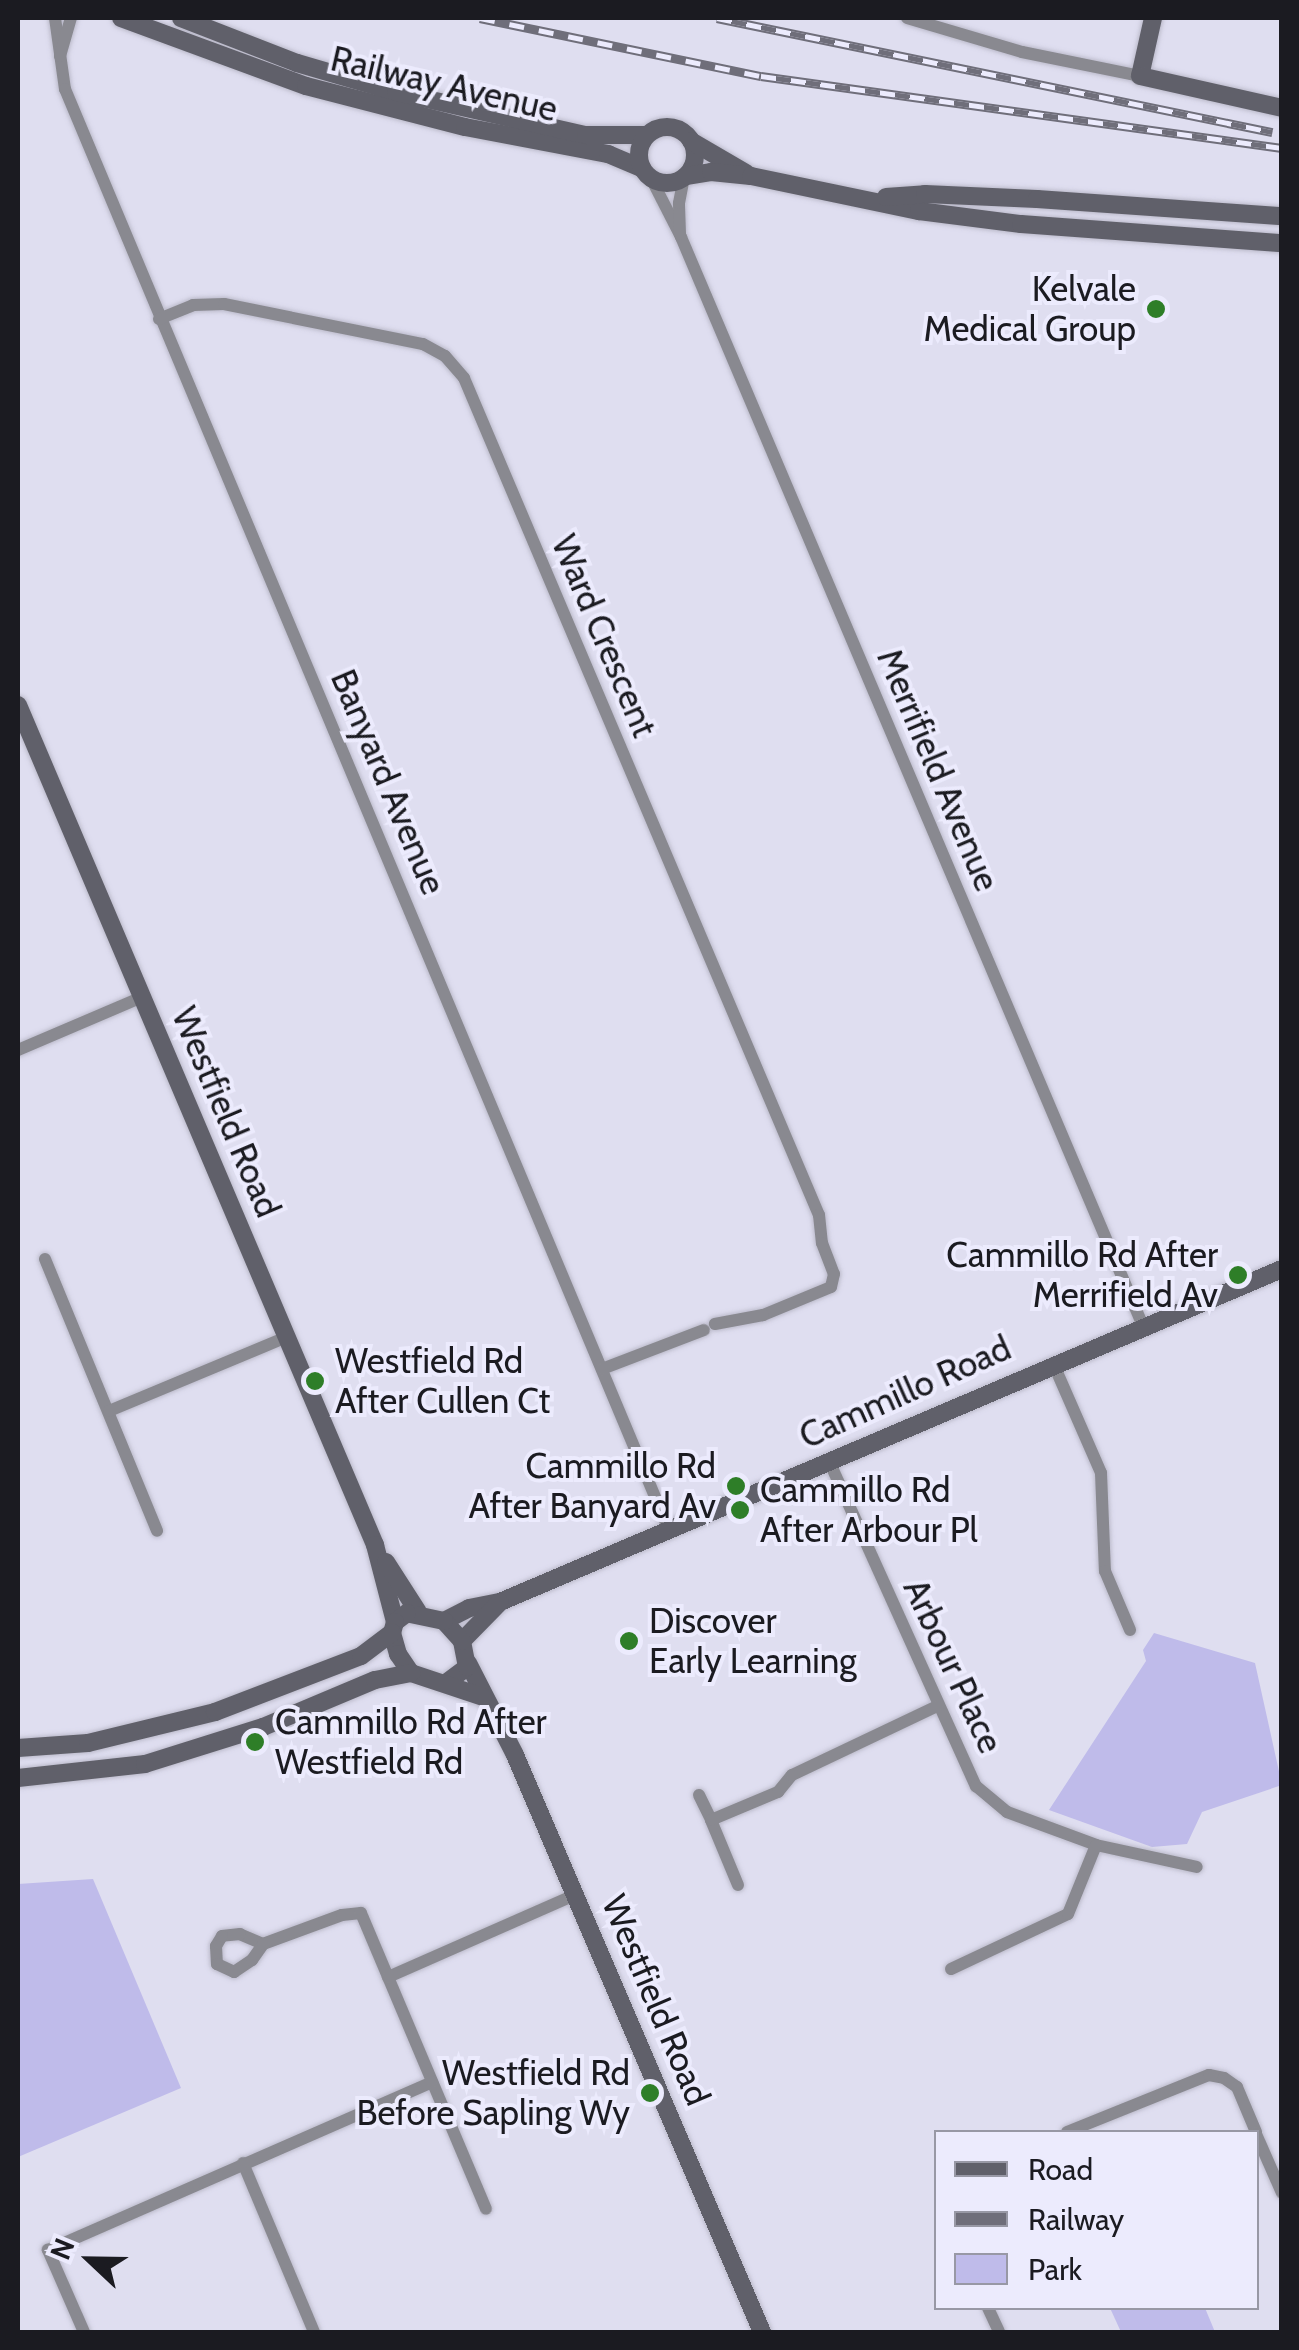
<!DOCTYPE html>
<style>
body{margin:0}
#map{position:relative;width:1299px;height:2350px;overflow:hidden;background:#dfdef0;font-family:Cabin,sans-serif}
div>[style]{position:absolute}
.green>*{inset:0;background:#bfbbea}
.roads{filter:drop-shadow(0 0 2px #bcbbcb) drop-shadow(0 0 2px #bcbbcb)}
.street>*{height:12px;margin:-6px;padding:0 6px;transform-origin:6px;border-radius:6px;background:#898990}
.secondary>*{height:18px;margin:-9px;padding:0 9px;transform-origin:9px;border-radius:9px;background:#60606a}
.secondary>.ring{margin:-9px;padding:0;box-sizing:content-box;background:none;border:18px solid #60606a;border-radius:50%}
.rail>*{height:9px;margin-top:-4.5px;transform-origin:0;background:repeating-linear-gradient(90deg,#ecebfd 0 15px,#6f6e7a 0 30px);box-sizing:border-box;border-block:2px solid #6f6e7a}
.dots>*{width:28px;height:28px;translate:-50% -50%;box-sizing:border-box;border:5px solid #ecebfd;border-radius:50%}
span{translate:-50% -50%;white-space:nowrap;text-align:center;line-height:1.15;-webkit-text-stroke:8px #ecebfd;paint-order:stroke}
.street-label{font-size:35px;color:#1b1b21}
.poi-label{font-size:35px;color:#1b1b21}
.right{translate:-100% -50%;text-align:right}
.left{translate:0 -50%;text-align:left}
.frame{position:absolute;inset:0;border:20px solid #1b1b21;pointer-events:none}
.legend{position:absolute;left:934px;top:2130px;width:325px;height:180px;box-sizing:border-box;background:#ecebfd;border:2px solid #9898a5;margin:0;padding:12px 18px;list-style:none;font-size:30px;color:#1b1b21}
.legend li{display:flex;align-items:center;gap:20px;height:50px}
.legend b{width:50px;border:2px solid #9898a5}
.north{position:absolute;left:40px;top:2210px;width:100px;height:100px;-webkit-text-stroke:8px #ecebfd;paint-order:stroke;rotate:292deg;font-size:28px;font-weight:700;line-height:40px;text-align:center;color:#1b1b21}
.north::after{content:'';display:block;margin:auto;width:35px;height:45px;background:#1b1b21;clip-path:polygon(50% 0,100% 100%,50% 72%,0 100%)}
</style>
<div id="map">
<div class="green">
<div style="clip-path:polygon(1154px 1633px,1255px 1663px,1282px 1785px,1202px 1812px,1187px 1844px,1152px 1847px,1049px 1810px,1146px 1661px,1143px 1650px)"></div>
<div style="clip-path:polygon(93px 1879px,181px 2088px,18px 2157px,18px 1884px)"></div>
<div style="clip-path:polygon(1110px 2308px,1205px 2308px,1215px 2332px,1121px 2332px)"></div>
</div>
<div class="roads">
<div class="street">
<div style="left:55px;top:18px;width:72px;rotate:82deg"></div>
<div style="left:65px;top:89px;width:1560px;rotate:67.26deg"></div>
<div style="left:907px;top:18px;width:120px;rotate:16.5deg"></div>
<div style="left:1022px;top:52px;width:120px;rotate:11.5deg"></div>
<div style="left:60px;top:56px;width:40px;rotate:-74deg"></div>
<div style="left:652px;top:180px;width:64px;rotate:63deg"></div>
<div style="left:681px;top:237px;width:1183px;rotate:67.01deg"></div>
<div style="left:680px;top:234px;width:31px;rotate:-92deg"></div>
<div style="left:679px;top:203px;width:25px;rotate:-79deg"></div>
<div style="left:159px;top:319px;width:37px;rotate:-22deg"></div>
<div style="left:193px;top:305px;width:31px;rotate:-2deg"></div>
<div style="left:224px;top:304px;width:203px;rotate:11.4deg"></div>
<div style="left:423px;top:344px;width:25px;rotate:29deg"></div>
<div style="left:445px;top:356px;width:29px;rotate:49deg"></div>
<div style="left:464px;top:378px;width:909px;rotate:67.02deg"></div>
<div style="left:819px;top:1215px;width:28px;rotate:84deg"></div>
<div style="left:822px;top:1243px;width:33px;rotate:69deg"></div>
<div style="left:834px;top:1274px;width:13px;rotate:103deg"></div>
<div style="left:831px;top:1287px;width:74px;rotate:157.6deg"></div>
<div style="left:763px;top:1315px;width:49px;rotate:169.4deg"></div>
<div style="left:18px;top:1050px;width:135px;rotate:-23.1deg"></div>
<div style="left:45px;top:1259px;width:294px;rotate:67.6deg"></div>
<div style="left:1053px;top:1363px;width:120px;rotate:66.4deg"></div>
<div style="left:1101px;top:1473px;width:98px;rotate:87.7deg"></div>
<div style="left:1105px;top:1571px;width:64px;rotate:67deg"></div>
<div style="left:602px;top:1369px;width:109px;rotate:-20.9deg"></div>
<div style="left:109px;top:1411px;width:193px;rotate:-22.6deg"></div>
<div style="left:829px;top:1461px;width:357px;rotate:65.7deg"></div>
<div style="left:976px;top:1786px;width:40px;rotate:40deg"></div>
<div style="left:1007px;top:1812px;width:95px;rotate:20.3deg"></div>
<div style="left:1096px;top:1845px;width:103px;rotate:12.3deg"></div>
<div style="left:699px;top:1795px;width:28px;rotate:64deg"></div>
<div style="left:738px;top:1885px;width:70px;rotate:-112.6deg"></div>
<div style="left:711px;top:1820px;width:73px;rotate:-22.7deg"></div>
<div style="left:778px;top:1792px;width:22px;rotate:-51deg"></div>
<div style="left:792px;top:1775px;width:161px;rotate:-25.4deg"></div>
<div style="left:263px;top:1944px;width:25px;rotate:-157deg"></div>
<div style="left:240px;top:1934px;width:18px;rotate:174deg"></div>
<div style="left:222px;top:1936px;width:12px;rotate:121deg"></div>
<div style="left:216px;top:1946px;width:18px;rotate:87deg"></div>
<div style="left:217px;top:1964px;width:19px;rotate:25deg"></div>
<div style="left:234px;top:1972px;width:22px;rotate:-34deg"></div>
<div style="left:252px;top:1960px;width:19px;rotate:-55deg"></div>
<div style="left:263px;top:1944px;width:84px;rotate:-20.2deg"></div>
<div style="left:342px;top:1915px;width:19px;rotate:-6deg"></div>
<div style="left:361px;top:1913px;width:321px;rotate:67.1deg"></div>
<div style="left:951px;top:1969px;width:129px;rotate:-25.2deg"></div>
<div style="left:1068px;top:1914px;width:74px;rotate:-67.9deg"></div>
<div style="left:388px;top:1977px;width:204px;rotate:-23.7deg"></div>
<div style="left:1067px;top:2132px;width:153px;rotate:-21.9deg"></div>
<div style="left:1209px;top:2075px;width:15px;rotate:11deg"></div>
<div style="left:1224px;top:2078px;width:16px;rotate:35deg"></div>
<div style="left:1237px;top:2087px;width:49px;rotate:67.1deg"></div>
<div style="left:1256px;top:2134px;width:64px;rotate:66.2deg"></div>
<div style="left:243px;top:2163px;width:183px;rotate:67.2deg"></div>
<div style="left:988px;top:2308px;width:26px;rotate:65deg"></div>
<div style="left:84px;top:2332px;width:90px;rotate:-113.7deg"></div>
<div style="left:48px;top:2250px;width:419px;rotate:-23.6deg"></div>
</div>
<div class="secondary">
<div style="left:121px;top:18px;width:197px;rotate:20.2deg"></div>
<div style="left:306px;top:86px;width:164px;rotate:14.5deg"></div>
<div style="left:465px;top:127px;width:146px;rotate:10.7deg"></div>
<div style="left:608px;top:154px;width:36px;rotate:23deg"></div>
<div style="left:181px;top:18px;width:124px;rotate:21.2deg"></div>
<div style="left:297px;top:63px;width:103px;rotate:16.3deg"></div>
<div style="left:396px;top:92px;width:195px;rotate:12.8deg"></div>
<div style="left:586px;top:135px;width:61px"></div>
<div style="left:1153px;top:18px;width:59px;rotate:102.6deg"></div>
<div style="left:1140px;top:76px;width:146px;rotate:12.7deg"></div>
<div class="ring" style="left:639px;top:127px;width:38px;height:38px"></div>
<div style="left:691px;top:141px;width:64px;rotate:30.2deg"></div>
<div style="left:686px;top:176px;width:25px;rotate:-9deg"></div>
<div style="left:711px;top:172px;width:40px;rotate:5.7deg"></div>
<div style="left:751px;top:176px;width:172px;rotate:11.8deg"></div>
<div style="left:919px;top:211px;width:103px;rotate:7.3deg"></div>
<div style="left:1021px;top:224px;width:262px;rotate:4.2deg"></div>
<div style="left:886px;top:197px;width:39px;rotate:-4deg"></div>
<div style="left:925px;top:194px;width:112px;rotate:2.6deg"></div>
<div style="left:1037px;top:199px;width:246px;rotate:4deg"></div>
<div style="left:18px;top:705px;width:913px;rotate:66.97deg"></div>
<div style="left:375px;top:1545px;width:80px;rotate:75.4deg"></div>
<div style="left:386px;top:1562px;width:59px;rotate:57.4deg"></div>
<div style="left:444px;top:1621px;width:28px;rotate:-27deg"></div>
<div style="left:469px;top:1608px;width:32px;rotate:-11deg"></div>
<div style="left:500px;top:1602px;width:850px;rotate:-23.07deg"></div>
<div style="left:462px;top:1641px;width:54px;rotate:-45.7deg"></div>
<div style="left:468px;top:1663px;width:103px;rotate:62.9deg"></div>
<div style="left:515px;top:1755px;width:628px;rotate:66.83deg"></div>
<div style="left:446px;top:1683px;width:26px;rotate:-37deg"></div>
<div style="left:467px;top:1667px;width:26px;rotate:-101deg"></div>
<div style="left:462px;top:1641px;width:27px;rotate:-132deg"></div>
<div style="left:444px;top:1621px;width:38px;rotate:-168deg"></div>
<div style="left:407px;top:1613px;width:15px;rotate:143deg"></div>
<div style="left:395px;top:1622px;width:11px;rotate:105deg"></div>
<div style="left:392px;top:1633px;width:22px;rotate:74deg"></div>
<div style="left:398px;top:1654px;width:23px;rotate:56deg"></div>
<div style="left:411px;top:1673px;width:76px;rotate:18.4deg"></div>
<div style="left:18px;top:1748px;width:70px;rotate:-4.1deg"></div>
<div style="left:88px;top:1743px;width:131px;rotate:-13.7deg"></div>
<div style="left:215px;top:1712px;width:156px;rotate:-21deg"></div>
<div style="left:361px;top:1656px;width:39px;rotate:-37deg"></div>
<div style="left:18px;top:1778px;width:128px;rotate:-6.3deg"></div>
<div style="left:145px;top:1764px;width:124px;rotate:-17.4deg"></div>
<div style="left:263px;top:1727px;width:121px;rotate:-22.8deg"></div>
<div style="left:375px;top:1680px;width:37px;rotate:-11deg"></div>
</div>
</div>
<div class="rail">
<div style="left:480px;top:18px;width:287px;rotate:11.7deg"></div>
<div style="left:761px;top:76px;width:526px;rotate:7.87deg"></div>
<div style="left:717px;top:18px;width:567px;rotate:11.61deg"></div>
</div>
<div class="dots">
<div style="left:1156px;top:309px;background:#2e7e28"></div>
<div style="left:1238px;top:1275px;background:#2e7e28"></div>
<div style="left:315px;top:1381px;background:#2e7e28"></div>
<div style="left:736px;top:1486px;background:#2e7e28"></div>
<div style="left:740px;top:1510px;background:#2e7e28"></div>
<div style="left:629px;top:1641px;background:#2e7e28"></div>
<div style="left:255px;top:1742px;background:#2e7e28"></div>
<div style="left:650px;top:2093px;background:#2e7e28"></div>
</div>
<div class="street-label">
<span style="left:444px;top:84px;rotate:13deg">Railway Avenue</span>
<span style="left:604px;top:636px;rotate:67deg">Ward Crescent</span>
<span style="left:938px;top:770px;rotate:67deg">Merrifield Avenue</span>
<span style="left:388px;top:782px;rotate:67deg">Banyard Avenue</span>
<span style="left:226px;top:1112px;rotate:67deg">Westfield Road</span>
<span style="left:905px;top:1392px;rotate:-24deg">Cammillo Road</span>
<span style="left:953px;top:1666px;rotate:65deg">Arbour Place</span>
<span style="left:656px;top:2000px;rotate:67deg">Westfield Road</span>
</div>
<div class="poi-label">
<span class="right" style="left:1136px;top:309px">Kelvale<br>Medical Group</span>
<span class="right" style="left:1218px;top:1275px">Cammillo Rd After<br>Merrifield Av</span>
<span class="left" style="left:335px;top:1381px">Westfield Rd<br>After Cullen Ct</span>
<span class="right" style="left:716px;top:1486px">Cammillo Rd<br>After Banyard Av</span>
<span class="left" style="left:760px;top:1510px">Cammillo Rd<br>After Arbour Pl</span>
<span class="left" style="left:649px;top:1641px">Discover<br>Early Learning</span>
<span class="left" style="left:275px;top:1742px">Cammillo Rd After<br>Westfield Rd</span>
<span class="right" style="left:630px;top:2093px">Westfield Rd<br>Before Sapling Wy</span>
</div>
<div class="frame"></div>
<ul class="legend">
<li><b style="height:12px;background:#60606a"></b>Road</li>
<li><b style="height:12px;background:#6f6e7a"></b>Railway</li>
<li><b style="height:28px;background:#bfbbea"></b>Park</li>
</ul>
<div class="north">N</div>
</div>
